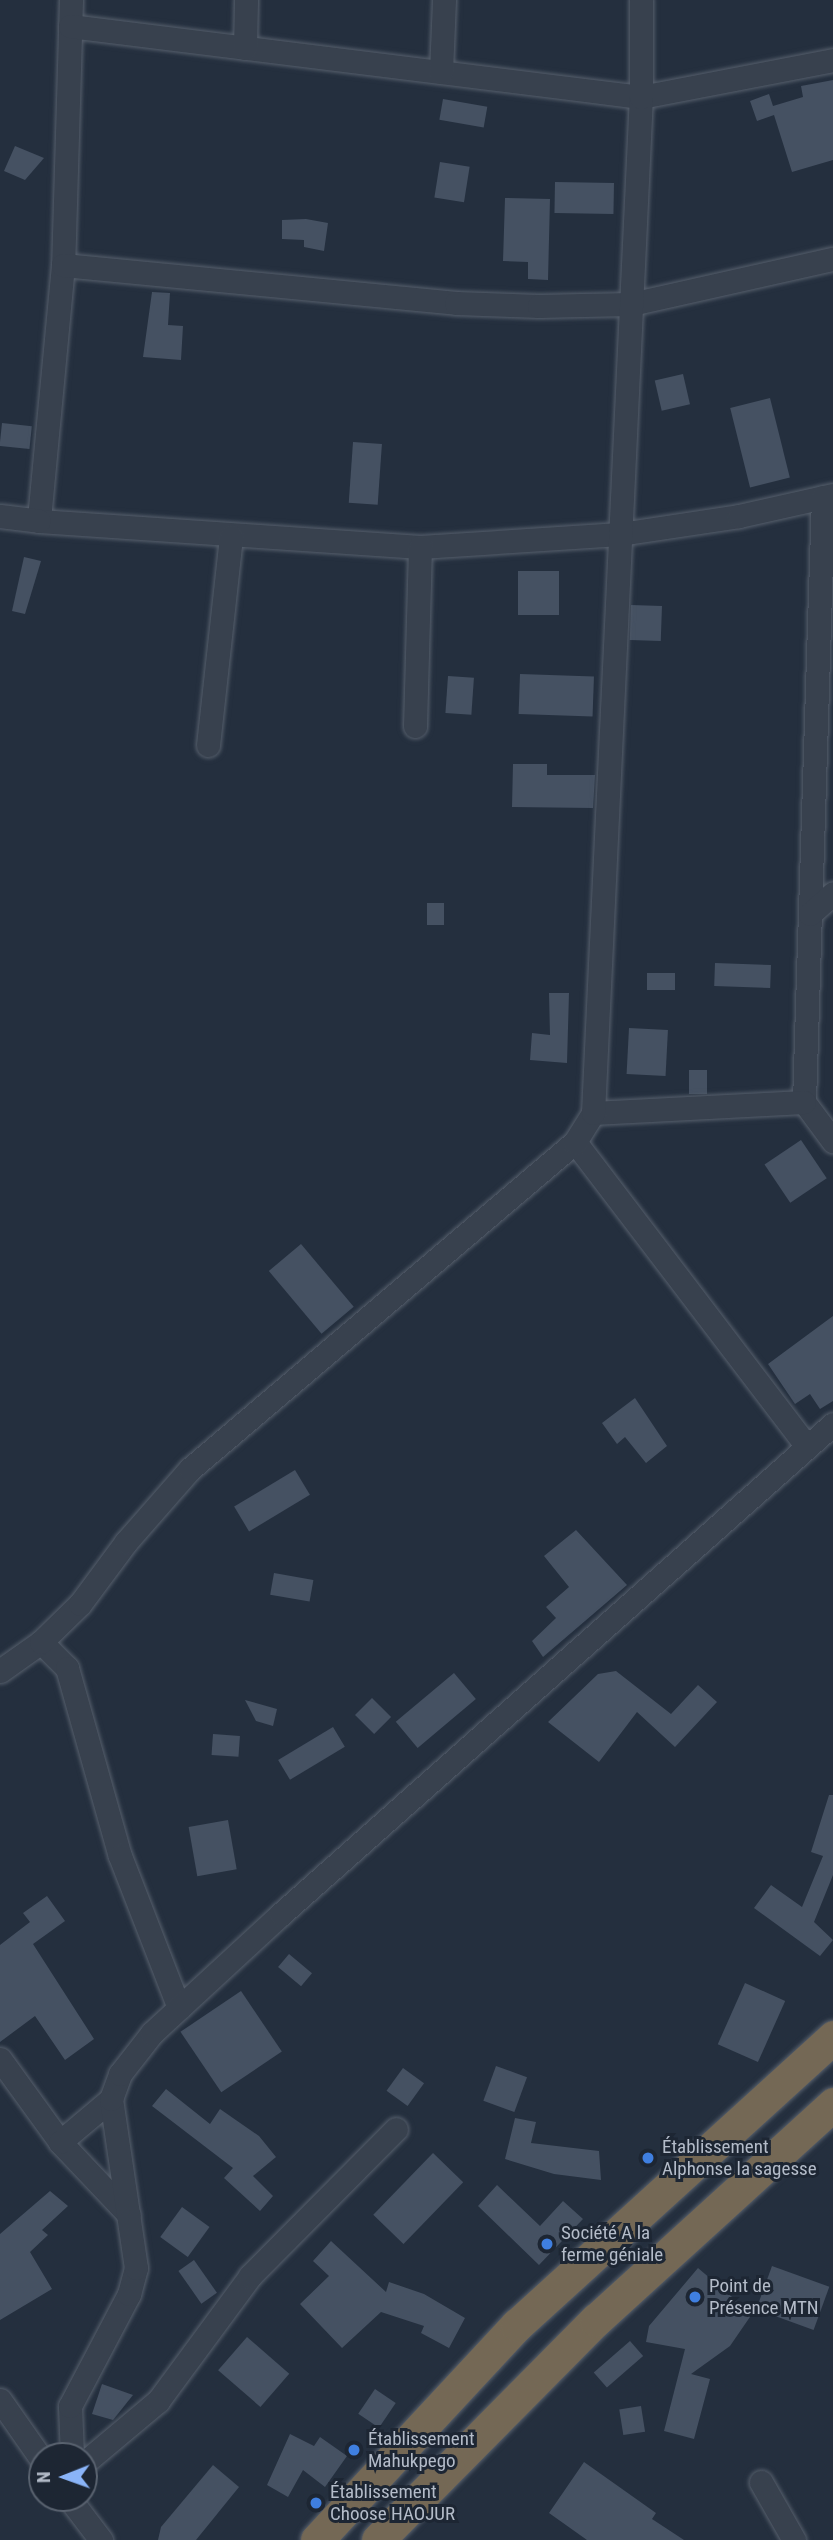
<!DOCTYPE html>
<meta charset="utf-8">
<style>
body{margin:0}
#map{position:relative;width:833px;height:2540px;overflow:hidden;background:#242f3e;font-family:"Roboto Condensed",sans-serif}
div>[style]{position:absolute}
.building>*{inset:0;background:#455162;transform-origin:0 0}
.roads{filter:drop-shadow(0 0 2px #565f6c) drop-shadow(0 0 2px #565f6c)}
.minor>*{height:23px;margin:-11.5px;padding:0 11.5px;transform-origin:11.5px;border-radius:11.5px;background:#38414e}
.highway>*{height:33px;margin:-16.5px;padding:0 16.5px;transform-origin:16.5px;border-radius:16.5px;background:#746855}
.dots>*{width:19px;height:19px;translate:-50% -50%;box-sizing:border-box;border:4px solid #1d2633;border-radius:50%}
span{translate:-50% -50%;white-space:nowrap;text-align:center;line-height:1.15;-webkit-text-stroke:6px #1d2633;paint-order:stroke}
.poi-label{font-size:19px;color:#b4bcc9}
.left{translate:0 -50%;text-align:left}
.north{position:absolute;left:28px;top:2442px;width:70px;height:70px;box-sizing:border-box;background:#1d2633;border:2px solid #59626f;border-radius:50%;rotate:269deg;font-size:19px;font-weight:700;line-height:28px;text-align:center;color:#b4bcc9}
.north::after{content:'';display:block;margin:auto;width:24px;height:32px;background:#8ab4f8;clip-path:polygon(50% 0,100% 100%,50% 72%,0 100%)}
</style>
<div id="map">
<div class="building">
<div style="clip-path:polygon(833px 80px,833px 160px,792px 172px,774px 115px,757px 121px,750px 101px,769px 94px,773px 106px,803px 97px,801px 86px)"></div>
<div style="left:443px;top:99px;width:45px;height:21px;rotate:10deg"></div>
<div style="clip-path:polygon(15px 146px,44px 158px,25px 180px,4px 171px)"></div>
<div style="left:440px;top:162px;width:30px;height:36px;rotate:9deg"></div>
<div style="left:555px;top:182px;width:59px;height:31px;rotate:1deg"></div>
<div style="clip-path:polygon(505px 198px,550px 199px,548px 280px,528px 279px,528px 262px,503px 261px)"></div>
<div style="clip-path:polygon(306px 219px,328px 223px,324px 251px,304px 247px,304px 240px,282px 239px,282px 220px)"></div>
<div style="clip-path:polygon(152px 292px,170px 293px,168px 325px,183px 326px,181px 360px,143px 357px)"></div>
<div style="left:683px;top:374px;width:31px;height:29px;rotate:77deg"></div>
<div style="left:770px;top:398px;width:82px;height:41px;rotate:76deg"></div>
<div style="left:2px;top:423px;width:30px;height:23px;rotate:6deg"></div>
<div style="left:353px;top:442px;width:29px;height:61px;rotate:4deg"></div>
<div style="clip-path:polygon(24px 557px,41px 561px,25px 614px,12px 611px)"></div>
<div style="left:518px;top:571px;width:41px;height:44px"></div>
<div style="left:631px;top:605px;width:31px;height:35px;rotate:2deg"></div>
<div style="left:520px;top:674px;width:74px;height:40px;rotate:2deg"></div>
<div style="left:448px;top:676px;width:26px;height:37px;rotate:4deg"></div>
<div style="clip-path:polygon(513px 764px,547px 764px,547px 775px,595px 775px,593px 808px,512px 807px)"></div>
<div style="left:427px;top:903px;width:17px;height:22px"></div>
<div style="left:715px;top:963px;width:56px;height:23px;rotate:2deg"></div>
<div style="left:647px;top:973px;width:28px;height:17px"></div>
<div style="clip-path:polygon(549px 993px,569px 993px,567px 1063px,530px 1060px,532px 1033px,550px 1035px)"></div>
<div style="left:629px;top:1028px;width:39px;height:46px;rotate:3deg"></div>
<div style="left:689px;top:1070px;width:18px;height:24px"></div>
<div style="left:801px;top:1140px;width:46px;height:44px;rotate:56deg"></div>
<div style="left:301px;top:1244px;width:82px;height:42px;rotate:50deg"></div>
<div style="clip-path:polygon(833px 1316px,833px 1401px,820px 1409px,810px 1394px,795px 1404px,768px 1364px)"></div>
<div style="clip-path:polygon(635px 1398px,667px 1446px,646px 1463px,625px 1437px,617px 1444px,602px 1423px)"></div>
<div style="left:295px;top:1470px;width:29px;height:71px;rotate:59deg"></div>
<div style="clip-path:polygon(576px 1530px,627px 1585px,543px 1657px,532px 1641px,556px 1618px,546px 1607px,569px 1587px,544px 1556px)"></div>
<div style="left:274px;top:1573px;width:40px;height:22px;rotate:10deg"></div>
<div style="clip-path:polygon(616px 1671px,671px 1714px,698px 1685px,717px 1702px,675px 1747px,637px 1712px,599px 1762px,548px 1722px,598px 1674px)"></div>
<div style="left:454px;top:1673px;width:34px;height:76px;rotate:50deg"></div>
<div style="left:372px;top:1698px;width:27px;height:24px;rotate:45deg"></div>
<div style="clip-path:polygon(245px 1700px,277px 1709px,273px 1726px,256px 1721px)"></div>
<div style="left:333px;top:1727px;width:23px;height:64px;rotate:59deg"></div>
<div style="left:213px;top:1734px;width:27px;height:21px;rotate:4deg"></div>
<div style="clip-path:polygon(829px 1795px,833px 1795px,833px 1875px,814px 1922px,833px 1940px,820px 1956px,754px 1908px,771px 1885px,802px 1907px,823px 1856px,811px 1852px)"></div>
<div style="left:228px;top:1820px;width:50px;height:40px;rotate:80deg"></div>
<div style="clip-path:polygon(47px 1896px,65px 1921px,33px 1944px,94px 2039px,65px 2060px,35px 2016px,0 2042px,0 1945px,30px 1922px,23px 1913px)"></div>
<div style="left:289px;top:1954px;width:30px;height:17px;rotate:40deg"></div>
<div style="left:745px;top:1983px;width:44px;height:67px;rotate:24deg"></div>
<div style="left:241px;top:1991px;width:73px;height:73px;rotate:56deg"></div>
<div style="left:496px;top:2066px;width:33px;height:37px;rotate:20deg"></div>
<div style="left:403px;top:2068px;width:26px;height:28px;rotate:36deg"></div>
<div style="clip-path:polygon(166px 2089px,210px 2124px,220px 2109px,259px 2136px,276px 2157px,253px 2176px,273px 2196px,260px 2211px,224px 2178px,233px 2168px,152px 2106px)"></div>
<div style="clip-path:polygon(515px 2118px,536px 2122px,531px 2143px,599px 2151px,601px 2180px,554px 2174px,505px 2159px)"></div>
<div style="left:433px;top:2153px;width:42px;height:86px;rotate:44deg"></div>
<div style="clip-path:polygon(497px 2185px,540px 2226px,563px 2201px,583px 2219px,539px 2265px,478px 2206px)"></div>
<div style="clip-path:polygon(50px 2191px,68px 2206px,42px 2230px,48px 2235px,30px 2252px,52px 2289px,0 2320px,0 2234px)"></div>
<div style="left:182px;top:2207px;width:34px;height:37px;rotate:36deg"></div>
<div style="clip-path:polygon(331px 2241px,386px 2292px,389px 2282px,424px 2294px,465px 2318px,449px 2348px,421px 2333px,424px 2326px,381px 2312px,342px 2348px,300px 2304px,329px 2276px,313px 2261px)"></div>
<div style="left:194px;top:2260px;width:40px;height:19px;rotate:55deg"></div>
<div style="left:772px;top:2266px;width:61px;height:46px;rotate:20deg"></div>
<div style="clip-path:polygon(698px 2268px,752px 2314px,730px 2346px,691px 2374px,710px 2379px,694px 2439px,664px 2431px,685px 2349px,646px 2342px,649px 2326px)"></div>
<div style="left:247px;top:2337px;width:56px;height:44px;rotate:41deg"></div>
<div style="left:630px;top:2341px;width:20px;height:48px;rotate:49deg"></div>
<div style="clip-path:polygon(102px 2384px,133px 2395px,113px 2420px,92px 2414px)"></div>
<div style="left:375px;top:2389px;width:25px;height:30px;rotate:34deg"></div>
<div style="left:641px;top:2406px;width:26px;height:22px;rotate:81deg"></div>
<div style="clip-path:polygon(290px 2434px,314px 2446px,320px 2437px,347px 2456px,325px 2487px,303px 2470px,288px 2497px,267px 2485px)"></div>
<div style="clip-path:polygon(584px 2462px,656px 2513px,652px 2519px,684px 2540px,587px 2540px,549px 2513px)"></div>
<div style="clip-path:polygon(213px 2465px,239px 2487px,196px 2540px,158px 2540px,161px 2527px)"></div>
</div>
<div class="roads">
<div class="minor">
<div style="left:71px;top:0;width:265px;rotate:91.7deg"></div>
<div style="left:63px;top:265px;width:257px;rotate:95.4deg"></div>
<div style="left:39px;top:521px;width:382px;rotate:3.9deg"></div>
<div style="left:420px;top:547px;width:200px;rotate:-3.7deg"></div>
<div style="left:620px;top:534px;width:120px;rotate:-8.6deg"></div>
<div style="left:739px;top:516px;width:96px;rotate:-12.6deg"></div>
<div style="left:70px;top:26px;width:575px;rotate:7.09deg"></div>
<div style="left:641px;top:97px;width:196px;rotate:-10.9deg"></div>
<div style="left:245px;top:48px;width:48px;rotate:-88.8deg"></div>
<div style="left:441px;top:72px;width:72px;rotate:-87.6deg"></div>
<div style="left:63px;top:265px;width:395px;rotate:5.5deg"></div>
<div style="left:456px;top:303px;width:83px;rotate:2.1deg"></div>
<div style="left:539px;top:306px;width:92px;rotate:-1.2deg"></div>
<div style="left:631px;top:304px;width:207px;rotate:-12.6deg"></div>
<div style="left:823px;top:497px;width:605px;rotate:91.8deg"></div>
<div style="left:804px;top:1102px;width:49px;rotate:53.4deg"></div>
<div style="left:0;top:516px;width:39px;rotate:7deg"></div>
<div style="left:415px;top:726px;width:179px;rotate:-88.4deg"></div>
<div style="left:208px;top:745px;width:210px;rotate:-83.7deg"></div>
<div style="left:810px;top:914px;width:31px;rotate:-42deg"></div>
<div style="left:593px;top:1113px;width:211px;rotate:-3deg"></div>
<div style="left:575px;top:1142px;width:382px;rotate:52.7deg"></div>
<div style="left:41px;top:1642px;width:37px;rotate:45deg"></div>
<div style="left:67px;top:1668px;width:195px;rotate:74.3deg"></div>
<div style="left:120px;top:1856px;width:163px;rotate:68.8deg"></div>
<div style="left:0;top:1671px;width:50px;rotate:-35.3deg"></div>
<div style="left:41px;top:1642px;width:54px;rotate:-44.3deg"></div>
<div style="left:80px;top:1604px;width:77px;rotate:-53.4deg"></div>
<div style="left:126px;top:1542px;width:97px;rotate:-48.8deg"></div>
<div style="left:190px;top:1469px;width:505px;rotate:-40.34deg"></div>
<div style="left:575px;top:1142px;width:34px;rotate:-58deg"></div>
<div style="left:593px;top:1113px;width:1017px;rotate:-87.3deg"></div>
<div style="left:641px;top:97px;width:97px;rotate:-90deg"></div>
<div style="left:0;top:2059px;width:102px;rotate:54.1deg"></div>
<div style="left:60px;top:2142px;width:100px;rotate:46.6deg"></div>
<div style="left:60px;top:2142px;width:67px;rotate:-40.1deg"></div>
<div style="left:0;top:2400px;width:73px;rotate:55deg"></div>
<div style="left:72px;top:2456px;width:50px;rotate:-92.3deg"></div>
<div style="left:70px;top:2406px;width:127px;rotate:-62.2deg"></div>
<div style="left:129px;top:2294px;width:27px;rotate:-75deg"></div>
<div style="left:136px;top:2268px;width:171px;rotate:-98.4deg"></div>
<div style="left:111px;top:2099px;width:27px;rotate:-70deg"></div>
<div style="left:120px;top:2074px;width:52px;rotate:-52deg"></div>
<div style="left:152px;top:2033px;width:176px;rotate:-42.7deg"></div>
<div style="left:281px;top:1914px;width:738px;rotate:-41.59deg"></div>
<div style="left:84px;top:2463px;width:97px;rotate:-40deg"></div>
<div style="left:158px;top:2401px;width:155px;rotate:-53.6deg"></div>
<div style="left:250px;top:2276px;width:207px;rotate:-45.2deg"></div>
<div style="left:761px;top:2482px;width:67px;rotate:60.4deg"></div>
<div style="left:69px;top:2498px;width:53px;rotate:52.7deg"></div>
</div>
<div class="highway">
<div style="left:317px;top:2540px;width:294px;rotate:-47.1deg"></div>
<div style="left:517px;top:2325px;width:428px;rotate:-42.3deg"></div>
<div style="left:378px;top:2540px;width:310px;rotate:-45.3deg"></div>
<div style="left:596px;top:2320px;width:321px;rotate:-42.3deg"></div>
</div>
</div>
<div class="dots">
<div style="left:648px;top:2158px;background:#3f7fe0"></div>
<div style="left:547px;top:2244px;background:#3f7fe0"></div>
<div style="left:695px;top:2297px;background:#3f7fe0"></div>
<div style="left:354px;top:2450px;background:#3f7fe0"></div>
<div style="left:316px;top:2503px;background:#3f7fe0"></div>
</div>
<div class="poi-label">
<span class="left" style="left:662px;top:2158px">Établissement<br>Alphonse la sagesse</span>
<span class="left" style="left:561px;top:2244px">Société A la<br>ferme géniale</span>
<span class="left" style="left:709px;top:2297px">Point de<br>Présence MTN</span>
<span class="left" style="left:368px;top:2450px">Établissement<br>Mahukpego</span>
<span class="left" style="left:330px;top:2503px">Établissement<br>Choose HAOJUR</span>
</div>
<div class="north">N</div>
</div>
